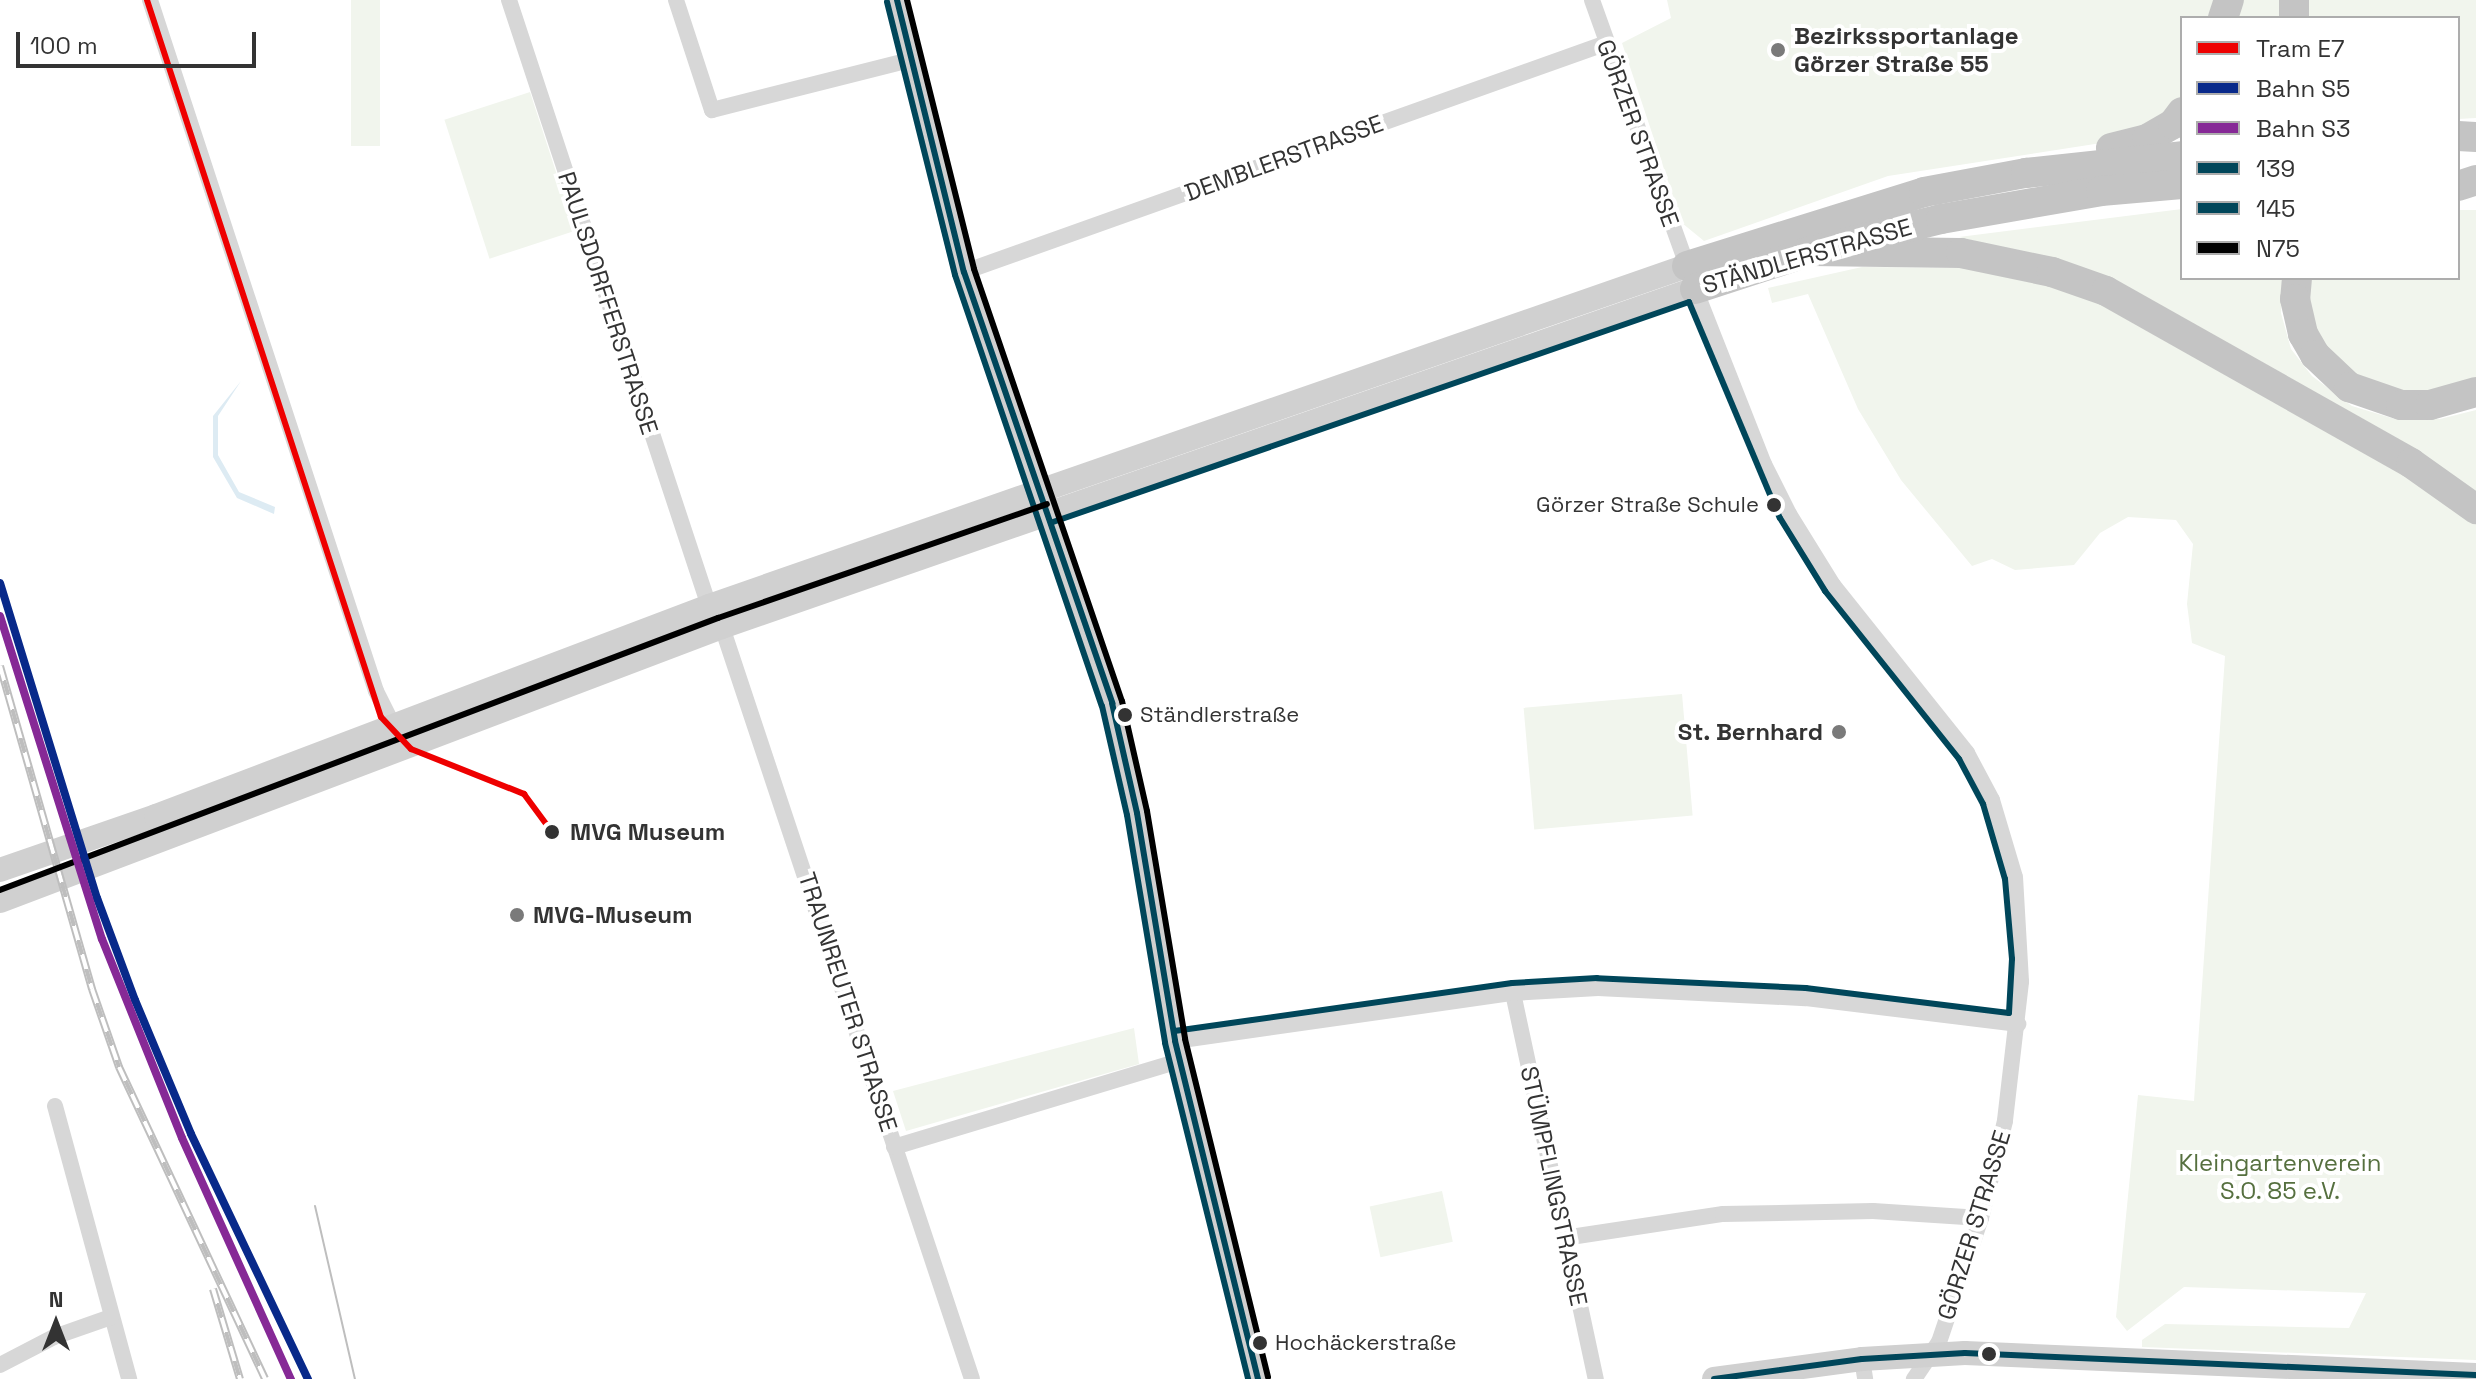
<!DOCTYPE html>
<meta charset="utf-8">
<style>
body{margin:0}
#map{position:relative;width:2476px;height:1379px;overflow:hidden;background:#fff;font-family:"Space Grotesk",sans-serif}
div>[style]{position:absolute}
.green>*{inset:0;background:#f1f5ed;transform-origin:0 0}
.water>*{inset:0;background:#ddebf3}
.street>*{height:16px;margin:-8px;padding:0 8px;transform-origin:8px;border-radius:8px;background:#d7d7d7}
.secondary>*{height:24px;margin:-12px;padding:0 12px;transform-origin:12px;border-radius:12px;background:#d0d0d0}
.highway>*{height:30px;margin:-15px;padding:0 15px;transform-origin:15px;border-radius:15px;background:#c4c4c4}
.tram>*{height:2px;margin:-1px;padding:0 1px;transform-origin:1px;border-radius:1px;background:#bebebe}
.rail>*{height:8px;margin-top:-4px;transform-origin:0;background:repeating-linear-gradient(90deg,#fff 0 15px,#bebebe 0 30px);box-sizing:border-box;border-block:2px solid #bebebe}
.bus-1>*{height:6px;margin:-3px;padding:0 3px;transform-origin:3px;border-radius:3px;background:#00465a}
.bus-2>*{height:6px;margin:-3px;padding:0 3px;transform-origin:3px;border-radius:3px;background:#00465a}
.bus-3>*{height:6px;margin:-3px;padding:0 3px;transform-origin:3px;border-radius:3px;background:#000}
.rail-1>*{height:8px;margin:-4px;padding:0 4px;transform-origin:4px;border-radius:4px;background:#08298a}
.rail-2>*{height:8px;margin:-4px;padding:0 4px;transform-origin:4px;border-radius:4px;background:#862996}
.tram-1>*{height:6px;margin:-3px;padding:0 3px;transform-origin:3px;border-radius:3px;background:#e00}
.dots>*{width:22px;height:22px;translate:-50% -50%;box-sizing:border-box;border:4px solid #fff;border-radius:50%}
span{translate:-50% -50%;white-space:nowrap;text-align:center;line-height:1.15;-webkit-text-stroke:8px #fff;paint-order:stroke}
.bus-label{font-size:22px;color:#333}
.right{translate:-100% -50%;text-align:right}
.left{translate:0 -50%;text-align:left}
.poi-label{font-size:24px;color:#333;font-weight:700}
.street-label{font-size:24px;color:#333}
.stop-label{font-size:24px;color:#333;font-weight:700}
.park-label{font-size:24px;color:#56703f}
.legend{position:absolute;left:2180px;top:16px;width:280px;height:264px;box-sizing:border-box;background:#fff;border:2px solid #adadad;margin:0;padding:10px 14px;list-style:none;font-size:24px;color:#333}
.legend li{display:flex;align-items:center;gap:16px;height:40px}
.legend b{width:40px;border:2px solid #adadad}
.north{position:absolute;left:16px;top:1283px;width:80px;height:80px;-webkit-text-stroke:6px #fff;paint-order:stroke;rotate:0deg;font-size:22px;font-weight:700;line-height:32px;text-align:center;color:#333}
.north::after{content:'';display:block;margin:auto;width:28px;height:36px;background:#333;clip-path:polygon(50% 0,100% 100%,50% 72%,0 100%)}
.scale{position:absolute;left:16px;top:32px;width:240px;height:36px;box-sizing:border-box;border:4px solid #333;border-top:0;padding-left:10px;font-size:24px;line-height:28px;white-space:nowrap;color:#333;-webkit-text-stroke:6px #fff;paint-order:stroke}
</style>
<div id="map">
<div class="green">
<div style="left:351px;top:0;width:29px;height:146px"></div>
<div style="clip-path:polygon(1667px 0,2220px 0,2215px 18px,2182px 18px,2182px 96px,2172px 110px,2127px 139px,1888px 176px,1704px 241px,1682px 223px,1622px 43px,1671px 18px)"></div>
<div style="clip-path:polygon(2243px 0,2280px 0,2279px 18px,2238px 18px)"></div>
<div style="clip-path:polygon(2306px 0,2476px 0,2476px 118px,2458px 119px,2458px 18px,2304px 18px)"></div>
<div style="left:530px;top:92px;width:146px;height:90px;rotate:72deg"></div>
<div style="clip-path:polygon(2182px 209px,2182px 278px,2283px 278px,2281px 313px,2291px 349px,2312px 376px,2352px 406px,2395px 419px,2440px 419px,2476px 410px,2476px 494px,2055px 261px,1959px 237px)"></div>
<div style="clip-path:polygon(2458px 210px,2476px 210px,2476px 380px,2455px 388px,2394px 393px,2342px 369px,2312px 327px,2308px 278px,2458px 278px)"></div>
<div style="clip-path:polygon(1862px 267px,1997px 268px,2102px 300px,2409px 472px,2476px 523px,2476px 1360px,2142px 1347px,2142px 1340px,2165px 1324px,2349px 1328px,2366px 1293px,2184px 1287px,2127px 1331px,2116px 1317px,2138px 1095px,2194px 1101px,2225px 656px,2192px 643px,2187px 604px,2193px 544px,2176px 520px,2128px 517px,2100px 533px,2074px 565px,2015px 570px,1992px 559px,1972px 566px,1901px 480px,1858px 409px,1808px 294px,1772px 303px,1768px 288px)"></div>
<div style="left:1682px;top:694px;width:122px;height:159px;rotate:85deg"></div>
<div style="clip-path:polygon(1134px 1028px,1139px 1064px,906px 1131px,893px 1091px)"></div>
<div style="left:1442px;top:1191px;width:52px;height:74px;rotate:78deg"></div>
</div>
<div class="water">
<div style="clip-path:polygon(241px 381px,218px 416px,218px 455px,239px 492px,275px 507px,274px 514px,237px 498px,213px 457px,213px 416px)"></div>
</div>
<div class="street">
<div style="left:150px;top:0;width:727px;rotate:71.89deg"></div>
<div style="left:376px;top:691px;width:47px;rotate:63.4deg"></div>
<div style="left:509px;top:0;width:638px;rotate:71.74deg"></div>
<div style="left:676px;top:0;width:116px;rotate:71.9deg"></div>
<div style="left:712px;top:110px;width:204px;rotate:-14.2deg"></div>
<div style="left:1592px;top:0;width:282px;rotate:70.3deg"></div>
<div style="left:964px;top:272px;width:679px;rotate:-19.61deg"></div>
<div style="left:1695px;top:289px;width:188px;rotate:68.5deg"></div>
<div style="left:1764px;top:464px;width:56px;rotate:63.4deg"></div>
<div style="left:1789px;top:514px;width:84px;rotate:58.2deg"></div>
<div style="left:1833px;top:585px;width:215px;rotate:51.4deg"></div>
<div style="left:1967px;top:753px;width:53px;rotate:62deg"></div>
<div style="left:1992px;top:800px;width:80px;rotate:73.4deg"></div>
<div style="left:2015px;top:877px;width:105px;rotate:86.7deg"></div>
<div style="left:2021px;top:982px;width:140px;rotate:96.6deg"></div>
<div style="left:2005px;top:1121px;width:100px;rotate:103.9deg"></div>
<div style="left:1981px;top:1218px;width:131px;rotate:108.7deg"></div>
<div style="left:1939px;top:1342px;width:45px;rotate:124deg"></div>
<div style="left:722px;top:627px;width:792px;rotate:71.61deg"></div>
<div style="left:1513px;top:993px;width:395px;rotate:77.9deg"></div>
<div style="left:1175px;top:1041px;width:341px;rotate:-8.1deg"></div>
<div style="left:1513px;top:993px;width:85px;rotate:-3.4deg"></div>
<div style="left:1598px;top:988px;width:208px;rotate:2.8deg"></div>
<div style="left:1806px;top:998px;width:214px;rotate:7deg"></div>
<div style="left:55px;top:1106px;width:283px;rotate:74.8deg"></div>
<div style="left:894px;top:1147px;width:298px;rotate:-16.8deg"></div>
<div style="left:1564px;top:1238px;width:161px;rotate:-8.6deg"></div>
<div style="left:1723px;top:1214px;width:150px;rotate:-1.1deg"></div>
<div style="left:1873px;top:1211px;width:108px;rotate:3.7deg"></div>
<div style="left:1862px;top:1359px;width:20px;rotate:81deg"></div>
<div style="left:0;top:1365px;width:61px;rotate:-27.4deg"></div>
<div style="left:54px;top:1337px;width:60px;rotate:-19.3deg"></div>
</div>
<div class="secondary">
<div style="left:897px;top:0;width:280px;rotate:76.2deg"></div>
<div style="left:964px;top:272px;width:456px;rotate:71deg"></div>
<div style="left:1112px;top:703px;width:113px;rotate:77.2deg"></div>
<div style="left:1137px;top:813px;width:231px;rotate:80.5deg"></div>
<div style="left:1175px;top:1041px;width:348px;rotate:76.2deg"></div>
<div style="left:0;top:870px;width:165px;rotate:-19.1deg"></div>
<div style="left:156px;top:816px;width:592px;rotate:-20.79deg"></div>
<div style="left:709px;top:606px;width:1035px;rotate:-19.17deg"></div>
<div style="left:0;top:901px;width:772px;rotate:-20.78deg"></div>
<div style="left:722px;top:627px;width:1030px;rotate:-19.16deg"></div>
<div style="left:1714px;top:1379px;width:149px;rotate:-7.7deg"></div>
<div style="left:1862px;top:1359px;width:103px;rotate:-3.3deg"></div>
<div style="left:1965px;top:1353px;width:511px;rotate:2.47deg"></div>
</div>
<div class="highway">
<div style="left:2223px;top:18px;width:19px;rotate:-72deg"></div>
<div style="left:2294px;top:18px;width:18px;rotate:-90deg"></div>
<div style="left:2458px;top:136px;width:18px;rotate:3deg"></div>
<div style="left:2111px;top:148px;width:37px;rotate:-14deg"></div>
<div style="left:2147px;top:139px;width:30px;rotate:-30deg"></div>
<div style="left:2173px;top:124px;width:15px;rotate:-53deg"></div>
<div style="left:2458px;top:186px;width:19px;rotate:-18deg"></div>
<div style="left:1811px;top:251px;width:150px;rotate:0.8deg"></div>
<div style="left:1961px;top:253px;width:93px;rotate:11.8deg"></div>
<div style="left:2052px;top:272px;width:57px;rotate:19.4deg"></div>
<div style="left:2106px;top:291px;width:350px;rotate:29.4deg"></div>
<div style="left:2411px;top:463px;width:80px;rotate:35.3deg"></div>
<div style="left:1687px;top:266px;width:248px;rotate:-17.3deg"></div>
<div style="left:1924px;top:192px;width:104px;rotate:-10.6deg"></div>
<div style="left:2026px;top:173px;width:157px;rotate:-6.2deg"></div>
<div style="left:2297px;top:278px;width:21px;rotate:95deg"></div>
<div style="left:2295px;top:299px;width:36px;rotate:77deg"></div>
<div style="left:2303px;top:334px;width:24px;rotate:60deg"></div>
<div style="left:2315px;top:355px;width:47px;rotate:43.3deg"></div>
<div style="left:2349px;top:387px;width:55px;rotate:19.1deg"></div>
<div style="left:2401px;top:405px;width:29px"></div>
<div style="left:2430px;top:405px;width:48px;rotate:-15.8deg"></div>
<div style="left:1695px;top:289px;width:122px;rotate:-18.1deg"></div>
<div style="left:1811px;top:251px;width:134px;rotate:-13.8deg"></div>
<div style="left:1941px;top:219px;width:162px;rotate:-9.9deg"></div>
<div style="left:2101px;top:191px;width:81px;rotate:-4.9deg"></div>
</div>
<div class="tram">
<div style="left:315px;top:1206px;width:178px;rotate:77deg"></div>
</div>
<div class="rail">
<div style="left:0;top:666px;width:336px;rotate:74.1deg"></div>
<div style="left:92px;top:989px;width:83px;rotate:70.9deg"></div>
<div style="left:119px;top:1067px;width:344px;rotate:64.9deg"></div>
<div style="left:213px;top:1289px;width:94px;rotate:73.3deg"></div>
</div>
<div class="bus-1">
<div style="left:897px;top:0;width:280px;rotate:76.2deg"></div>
<div style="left:964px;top:272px;width:456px;rotate:71deg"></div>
<div style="left:1112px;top:703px;width:113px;rotate:77.2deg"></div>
<div style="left:1137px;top:813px;width:231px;rotate:80.5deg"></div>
<div style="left:1175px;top:1041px;width:348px;rotate:76.2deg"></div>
<div style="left:1714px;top:1379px;width:149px;rotate:-7.7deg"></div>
<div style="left:1862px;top:1359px;width:103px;rotate:-3.3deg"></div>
<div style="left:1965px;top:1353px;width:511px;rotate:2.47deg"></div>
</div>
<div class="bus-2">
<div style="left:887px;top:2px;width:281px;rotate:76deg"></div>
<div style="left:955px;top:275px;width:455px;rotate:71.2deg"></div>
<div style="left:1102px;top:706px;width:112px;rotate:77.1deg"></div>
<div style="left:1127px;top:815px;width:231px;rotate:80.5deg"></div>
<div style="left:1165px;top:1043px;width:346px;rotate:76.1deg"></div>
<div style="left:1053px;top:522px;width:673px;rotate:-19.08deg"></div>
<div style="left:1689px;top:302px;width:234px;rotate:67.2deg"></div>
<div style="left:1780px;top:518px;width:86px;rotate:58.3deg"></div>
<div style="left:1825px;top:591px;width:215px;rotate:51.4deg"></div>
<div style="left:1959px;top:759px;width:51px;rotate:61.9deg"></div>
<div style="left:1983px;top:804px;width:78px;rotate:73.7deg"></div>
<div style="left:2005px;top:879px;width:80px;rotate:85deg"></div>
<div style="left:2012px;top:959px;width:54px;rotate:93.2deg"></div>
<div style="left:2009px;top:1013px;width:205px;rotate:-173deg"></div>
<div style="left:1806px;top:988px;width:209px;rotate:-177.3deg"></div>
<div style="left:1597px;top:978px;width:85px;rotate:176.6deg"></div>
<div style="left:1512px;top:983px;width:341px;rotate:171.9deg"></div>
</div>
<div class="bus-3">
<div style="left:907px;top:0;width:277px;rotate:76deg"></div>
<div style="left:974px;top:269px;width:457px;rotate:71.1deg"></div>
<div style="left:1122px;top:701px;width:113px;rotate:77.2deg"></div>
<div style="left:1147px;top:811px;width:231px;rotate:80.5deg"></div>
<div style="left:1185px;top:1039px;width:348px;rotate:76.2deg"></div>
<div style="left:0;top:890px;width:768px;rotate:-20.75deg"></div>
<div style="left:718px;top:618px;width:348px;rotate:-19.1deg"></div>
</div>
<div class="rail-1">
<div style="left:0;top:583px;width:330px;rotate:72.9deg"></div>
<div style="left:97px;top:898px;width:109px;rotate:69.6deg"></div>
<div style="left:135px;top:1000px;width:145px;rotate:67.3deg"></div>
<div style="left:191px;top:1134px;width:272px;rotate:64.5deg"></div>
</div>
<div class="rail-2">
<div style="left:0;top:616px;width:339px;rotate:72.5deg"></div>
<div style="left:102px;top:939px;width:214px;rotate:68.1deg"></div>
<div style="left:182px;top:1138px;width:265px;rotate:65.7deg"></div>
</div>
<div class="tram-1">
<div style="left:147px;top:0;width:754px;rotate:71.93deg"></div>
<div style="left:381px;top:717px;width:44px;rotate:46.8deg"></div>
<div style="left:411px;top:749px;width:122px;rotate:21.7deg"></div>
<div style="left:524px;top:794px;width:47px;rotate:53.6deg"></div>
</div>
<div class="dots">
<div style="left:1778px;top:50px;background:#7a7a7a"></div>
<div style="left:1774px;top:505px;background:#333"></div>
<div style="left:1125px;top:715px;background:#333"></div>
<div style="left:1839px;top:732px;background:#7a7a7a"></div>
<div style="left:552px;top:832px;background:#333"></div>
<div style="left:517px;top:915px;background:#7a7a7a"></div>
<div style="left:1260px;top:1343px;background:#333"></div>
<div style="left:1989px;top:1354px;background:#333"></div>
</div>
<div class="bus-label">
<span class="right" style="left:1759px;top:505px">Görzer Straße Schule</span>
<span class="left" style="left:1140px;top:715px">Ständlerstraße</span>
<span class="left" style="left:1275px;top:1343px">Hochäckerstraße</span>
</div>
<div class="poi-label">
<span class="left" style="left:1794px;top:50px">Bezirkssportanlage<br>Görzer Straße 55</span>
<span class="right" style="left:1823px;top:732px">St. Bernhard</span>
<span class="left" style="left:533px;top:915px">MVG-Museum</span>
</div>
<div class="street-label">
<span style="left:1638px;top:133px;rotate:70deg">GÖRZER STRASSE</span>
<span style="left:1284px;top:158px;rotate:-20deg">DEMBLERSTRASSE</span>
<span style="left:1807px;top:256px;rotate:-16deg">STÄNDLERSTRASSE</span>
<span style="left:608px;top:303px;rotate:72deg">PAULSDORFFERSTRASSE</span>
<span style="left:848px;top:1002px;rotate:72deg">TRAUNREUTER STRASSE</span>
<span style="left:1554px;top:1186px;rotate:78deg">STÜMPFLINGSTRASSE</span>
<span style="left:1974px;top:1225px;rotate:-73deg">GÖRZER STRASSE</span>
</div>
<div class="stop-label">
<span class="left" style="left:570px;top:832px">MVG Museum</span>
</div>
<div class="park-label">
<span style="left:2280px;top:1177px">Kleingartenverein<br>S.O. 85 e.V.</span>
</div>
<ul class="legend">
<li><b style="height:10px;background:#e00"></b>Tram E7</li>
<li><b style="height:10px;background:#08298a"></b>Bahn S5</li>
<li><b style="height:10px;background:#862996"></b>Bahn S3</li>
<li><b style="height:10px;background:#00465a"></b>139</li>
<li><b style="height:10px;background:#00465a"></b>145</li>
<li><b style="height:10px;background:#000"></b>N75</li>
</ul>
<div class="north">N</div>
<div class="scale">100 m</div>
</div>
